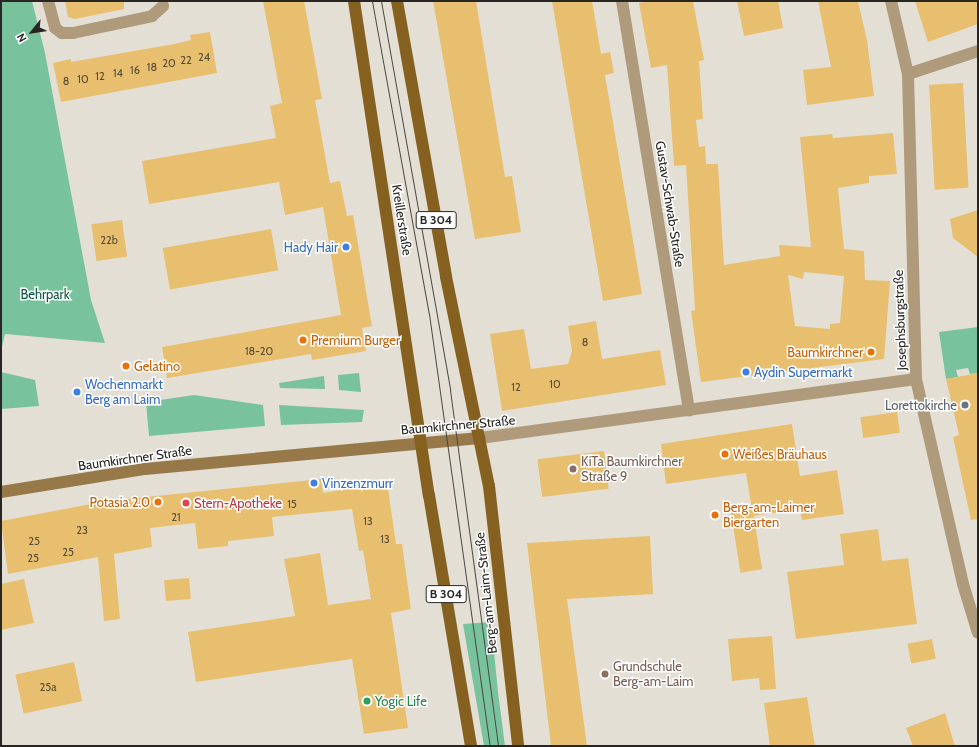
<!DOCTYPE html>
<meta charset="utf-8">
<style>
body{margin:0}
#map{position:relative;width:979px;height:747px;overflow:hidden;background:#e4dfd5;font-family:Cabin,sans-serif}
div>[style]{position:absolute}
.green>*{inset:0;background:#78c39d}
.building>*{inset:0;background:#e8bf6f;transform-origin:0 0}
.street>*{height:12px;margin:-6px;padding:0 6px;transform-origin:6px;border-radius:6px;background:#af9b7c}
.secondary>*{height:12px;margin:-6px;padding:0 6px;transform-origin:6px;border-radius:6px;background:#977949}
.primary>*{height:12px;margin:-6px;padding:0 6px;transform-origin:6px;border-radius:6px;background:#85601f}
.tram>*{height:1px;margin:-0.5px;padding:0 0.5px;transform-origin:0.5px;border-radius:0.5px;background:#494742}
.dots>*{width:11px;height:11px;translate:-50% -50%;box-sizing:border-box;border:2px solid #fff;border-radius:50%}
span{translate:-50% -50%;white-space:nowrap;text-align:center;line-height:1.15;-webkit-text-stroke:3px #fff;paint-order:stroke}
.number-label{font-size:11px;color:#584c35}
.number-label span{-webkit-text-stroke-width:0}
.shield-label span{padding:1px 3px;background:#fff;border:1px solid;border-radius:3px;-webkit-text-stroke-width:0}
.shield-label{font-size:12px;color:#282622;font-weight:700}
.street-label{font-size:13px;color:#282622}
.shop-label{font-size:13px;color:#366cbe}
.right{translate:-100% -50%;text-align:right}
.left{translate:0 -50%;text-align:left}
.park-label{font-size:13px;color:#0c5538}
.food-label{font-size:13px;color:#c56008}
.worship-label{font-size:13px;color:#5b616d}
.education-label{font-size:13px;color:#785e54}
.health-label{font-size:13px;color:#be3a42}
.leisure-label{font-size:13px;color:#27864d}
.frame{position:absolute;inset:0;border:2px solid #282622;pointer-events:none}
.north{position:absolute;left:12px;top:12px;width:40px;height:40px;-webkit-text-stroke:3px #fff;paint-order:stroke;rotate:240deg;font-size:11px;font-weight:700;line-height:16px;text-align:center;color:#282622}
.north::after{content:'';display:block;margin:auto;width:14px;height:18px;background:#282622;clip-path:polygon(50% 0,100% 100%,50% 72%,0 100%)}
</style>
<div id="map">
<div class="green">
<div style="clip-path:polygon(1px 1px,32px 1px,45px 53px,91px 300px,105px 343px,5px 334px,1px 351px)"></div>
<div style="clip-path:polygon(978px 327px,978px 373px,970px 374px,968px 368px,956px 370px,958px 377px,946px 379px,939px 332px)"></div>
<div style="clip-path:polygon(1px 372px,35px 380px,39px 406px,1px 409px)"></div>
<div style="clip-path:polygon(359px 373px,361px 392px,339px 390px,338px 375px)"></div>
<div style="clip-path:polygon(324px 376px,325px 389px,280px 388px,279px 383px)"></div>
<div style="clip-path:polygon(194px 395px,263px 405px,265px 426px,149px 436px,146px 402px)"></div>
<div style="clip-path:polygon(279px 405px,364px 410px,362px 422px,281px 425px)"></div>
<div style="clip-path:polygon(491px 622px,498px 692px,505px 746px,484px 746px,463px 624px)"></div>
</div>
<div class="building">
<div style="clip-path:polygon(65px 1px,124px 1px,124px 9px,75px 19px,68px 17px)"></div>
<div style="clip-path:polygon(263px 1px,304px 1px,322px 99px,315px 100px,330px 183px,340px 181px,347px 216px,353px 215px,372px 326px,362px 328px,366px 351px,312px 360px,311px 354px,167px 378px,162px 347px,341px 315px,323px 207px,285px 215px,279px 182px,149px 204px,142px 161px,276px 138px,270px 106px,282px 103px)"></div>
<div style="clip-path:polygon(433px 1px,476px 1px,505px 177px,512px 176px,521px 232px,475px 239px)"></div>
<div style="clip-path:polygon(552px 1px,592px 1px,601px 54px,610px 52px,614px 73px,605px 75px,642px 294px,603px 301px)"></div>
<div style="clip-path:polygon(evenodd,651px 1px,693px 1px,704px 60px,699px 61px,703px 119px,696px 120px,699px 147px,705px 146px,706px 164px,718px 164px,724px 265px,780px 256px,779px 245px,811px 247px,800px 137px,832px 134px,833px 138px,893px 133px,897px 174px,869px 176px,869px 183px,838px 188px,844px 249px,864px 251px,865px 280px,890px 281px,884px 359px,701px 382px,691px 311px,695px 310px,686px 165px,674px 166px,667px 65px,651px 68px,639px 3px,651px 1px,804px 272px,844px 276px,840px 323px,830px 324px,830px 329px,795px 326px,788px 275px,803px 279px,804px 272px)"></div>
<div style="clip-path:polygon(737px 1px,778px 1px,783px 28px,744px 36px)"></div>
<div style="clip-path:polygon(818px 1px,858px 1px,867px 40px,874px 96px,807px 105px,803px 70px,831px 67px)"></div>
<div style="clip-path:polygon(915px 1px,978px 1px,978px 24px,928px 42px)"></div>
<div style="clip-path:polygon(210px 32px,217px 73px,61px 102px,53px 63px,71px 59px,71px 62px,174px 44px,191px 40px,190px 35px)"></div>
<div style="left:963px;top:83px;width:105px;height:34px;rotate:87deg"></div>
<div style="clip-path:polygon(978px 210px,978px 257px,953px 238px,950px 219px)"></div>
<div style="left:122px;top:220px;width:37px;height:31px;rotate:82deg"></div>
<div style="left:271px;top:229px;width:42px;height:110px;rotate:80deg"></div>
<div style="clip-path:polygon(596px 321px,602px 359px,660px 350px,666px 385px,502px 411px,490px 334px,524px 329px,531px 369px,568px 364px,572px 351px,568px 326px)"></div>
<div style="clip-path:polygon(978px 373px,978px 519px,971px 520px,953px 437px,959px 435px,946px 379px)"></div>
<div style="left:897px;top:412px;width:21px;height:37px;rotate:82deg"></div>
<div style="clip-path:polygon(792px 424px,800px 476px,837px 470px,844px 514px,802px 520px,800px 509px,753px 516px,746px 473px,666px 484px,661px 444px)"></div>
<div style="left:604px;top:451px;width:38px;height:67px;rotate:83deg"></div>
<div style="clip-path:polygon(321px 479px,323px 493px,387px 482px,396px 544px,402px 544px,411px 609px,391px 613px,408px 728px,364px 734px,352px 659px,196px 682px,188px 632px,295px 616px,284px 559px,320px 553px,328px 605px,371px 599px,363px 550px,359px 551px,352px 509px,272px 517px,274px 536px,228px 541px,228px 546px,198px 549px,195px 523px,150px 528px,152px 547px,114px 554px,120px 619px,104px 621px,98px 557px,8px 574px,1px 521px,107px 501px)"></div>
<div style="left:752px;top:505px;width:65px;height:22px;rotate:81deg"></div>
<div style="clip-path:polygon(878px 529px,882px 561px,908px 558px,917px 624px,796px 639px,787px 572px,844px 565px,840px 534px)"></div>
<div style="clip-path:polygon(650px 536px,653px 594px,567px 599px,587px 746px,551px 746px,527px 543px)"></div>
<div style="left:189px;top:578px;width:21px;height:25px;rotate:85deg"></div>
<div style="clip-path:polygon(24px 579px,34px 623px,1px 630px,1px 584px)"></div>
<div style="clip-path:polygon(772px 636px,776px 689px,760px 690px,759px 678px,732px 681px,728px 639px)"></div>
<div style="left:932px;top:639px;width:20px;height:25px;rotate:79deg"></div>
<div style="left:74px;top:662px;width:40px;height:60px;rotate:78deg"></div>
<div style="clip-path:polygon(807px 697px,815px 746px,770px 746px,764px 703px)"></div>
<div style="clip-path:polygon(945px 713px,955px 746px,913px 746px,906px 728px)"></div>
</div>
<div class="street">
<div style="left:48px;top:1px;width:28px;rotate:75deg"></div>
<div style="left:55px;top:28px;width:9px;rotate:36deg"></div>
<div style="left:62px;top:33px;width:11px"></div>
<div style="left:73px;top:33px;width:81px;rotate:-12.1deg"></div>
<div style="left:152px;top:16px;width:15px;rotate:-42deg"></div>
<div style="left:622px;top:1px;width:415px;rotate:80.7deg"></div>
<div style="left:891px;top:1px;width:75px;rotate:76.9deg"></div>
<div style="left:908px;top:74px;width:305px;rotate:88.5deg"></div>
<div style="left:916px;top:379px;width:210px;rotate:77.1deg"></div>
<div style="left:963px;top:584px;width:51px;rotate:73deg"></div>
<div style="left:908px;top:74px;width:74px;rotate:-18.2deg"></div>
<div style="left:480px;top:438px;width:440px;rotate:-7.7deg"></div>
</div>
<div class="secondary">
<div style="left:1px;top:492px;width:146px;rotate:-9.1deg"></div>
<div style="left:145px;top:469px;width:336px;rotate:-5.3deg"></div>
</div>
<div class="primary">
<div style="left:354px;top:1px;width:500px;rotate:81.4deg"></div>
<div style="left:429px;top:495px;width:254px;rotate:80.5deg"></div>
<div style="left:397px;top:1px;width:280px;rotate:79.9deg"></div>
<div style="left:446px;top:277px;width:213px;rotate:78.4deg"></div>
<div style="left:489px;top:486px;width:262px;rotate:83.6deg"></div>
</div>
<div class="tram">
<div style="left:372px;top:1px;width:318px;rotate:79.7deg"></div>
<div style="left:429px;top:314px;width:436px;rotate:82deg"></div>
<div style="left:381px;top:1px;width:395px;rotate:79.9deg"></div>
<div style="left:450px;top:390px;width:359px;rotate:82.3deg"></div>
</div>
<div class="dots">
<div style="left:346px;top:247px;background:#3f7fe0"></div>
<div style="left:303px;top:340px;background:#e8710a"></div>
<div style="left:871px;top:352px;background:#e8710a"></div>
<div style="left:126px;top:366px;background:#e8710a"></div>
<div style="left:746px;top:372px;background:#3f7fe0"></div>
<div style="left:77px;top:392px;background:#3f7fe0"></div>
<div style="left:965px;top:405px;background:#6b7280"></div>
<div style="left:725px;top:454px;background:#e8710a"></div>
<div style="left:573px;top:469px;background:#8d6e63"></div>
<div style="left:314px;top:483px;background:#3f7fe0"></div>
<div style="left:158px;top:502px;background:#e8710a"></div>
<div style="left:186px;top:503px;background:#e0444e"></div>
<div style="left:715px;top:515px;background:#e8710a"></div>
<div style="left:605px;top:674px;background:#8d6e63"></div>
<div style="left:367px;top:701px;background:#2e9e5b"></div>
</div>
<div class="number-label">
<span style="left:204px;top:57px">24</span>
<span style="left:186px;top:60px">22</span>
<span style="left:169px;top:63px">20</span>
<span style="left:152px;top:67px">18</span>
<span style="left:135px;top:70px">16</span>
<span style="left:118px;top:73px">14</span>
<span style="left:100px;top:76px">12</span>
<span style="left:83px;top:79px">10</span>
<span style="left:66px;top:81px">8</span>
<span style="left:109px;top:240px">22b</span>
<span style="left:585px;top:342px">8</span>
<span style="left:259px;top:351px">18-20</span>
<span style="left:555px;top:384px">10</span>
<span style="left:516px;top:387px">12</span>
<span style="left:292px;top:504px">15</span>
<span style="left:176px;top:517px">21</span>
<span style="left:368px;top:521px">13</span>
<span style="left:82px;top:530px">23</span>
<span style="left:385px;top:539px">13</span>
<span style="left:34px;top:541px">25</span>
<span style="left:68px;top:552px">25</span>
<span style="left:33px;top:558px">25</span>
<span style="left:48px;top:687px">25a</span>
</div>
<div class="shield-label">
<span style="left:436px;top:220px">B 304</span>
<span style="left:446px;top:594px">B 304</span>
</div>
<div class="street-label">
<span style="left:670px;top:204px;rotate:81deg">Gustav-Schwab-Straße</span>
<span style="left:402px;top:220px;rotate:81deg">Kreillerstraße</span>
<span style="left:900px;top:320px;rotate:-92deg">Josephsburgstraße</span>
<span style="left:458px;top:425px;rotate:-5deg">Baumkirchner Straße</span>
<span style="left:135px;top:458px;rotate:-8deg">Baumkirchner Straße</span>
<span style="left:486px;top:593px;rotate:-96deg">Berg-am-Laim-Straße</span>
</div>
<div class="shop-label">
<span class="right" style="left:338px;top:247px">Hady Hair</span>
<span class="left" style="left:754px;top:372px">Aydin Supermarkt</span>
<span class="left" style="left:85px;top:392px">Wochenmarkt<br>Berg am Laim</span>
<span class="left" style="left:322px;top:483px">Vinzenzmurr</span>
</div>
<div class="park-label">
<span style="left:45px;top:294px">Behrpark</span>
</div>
<div class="food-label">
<span class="left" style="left:311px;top:340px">Premium Burger</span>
<span class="right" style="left:863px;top:352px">Baumkirchner</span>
<span class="left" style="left:134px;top:366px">Gelatino</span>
<span class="left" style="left:733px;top:454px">Weißes Bräuhaus</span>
<span class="right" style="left:150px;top:502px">Potasia 2.0</span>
<span class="left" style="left:723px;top:515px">Berg-am-Laimer<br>Biergarten</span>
</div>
<div class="worship-label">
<span class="right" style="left:957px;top:405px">Lorettokirche</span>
</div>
<div class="education-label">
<span class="left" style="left:581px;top:469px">KiTa Baumkirchner<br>Straße 9</span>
<span class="left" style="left:613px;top:674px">Grundschule<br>Berg-am-Laim</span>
</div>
<div class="health-label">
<span class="left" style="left:194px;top:503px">Stern-Apotheke</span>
</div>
<div class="leisure-label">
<span class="left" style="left:375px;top:701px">Yogic Life</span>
</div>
<div class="frame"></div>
<div class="north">N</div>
</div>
